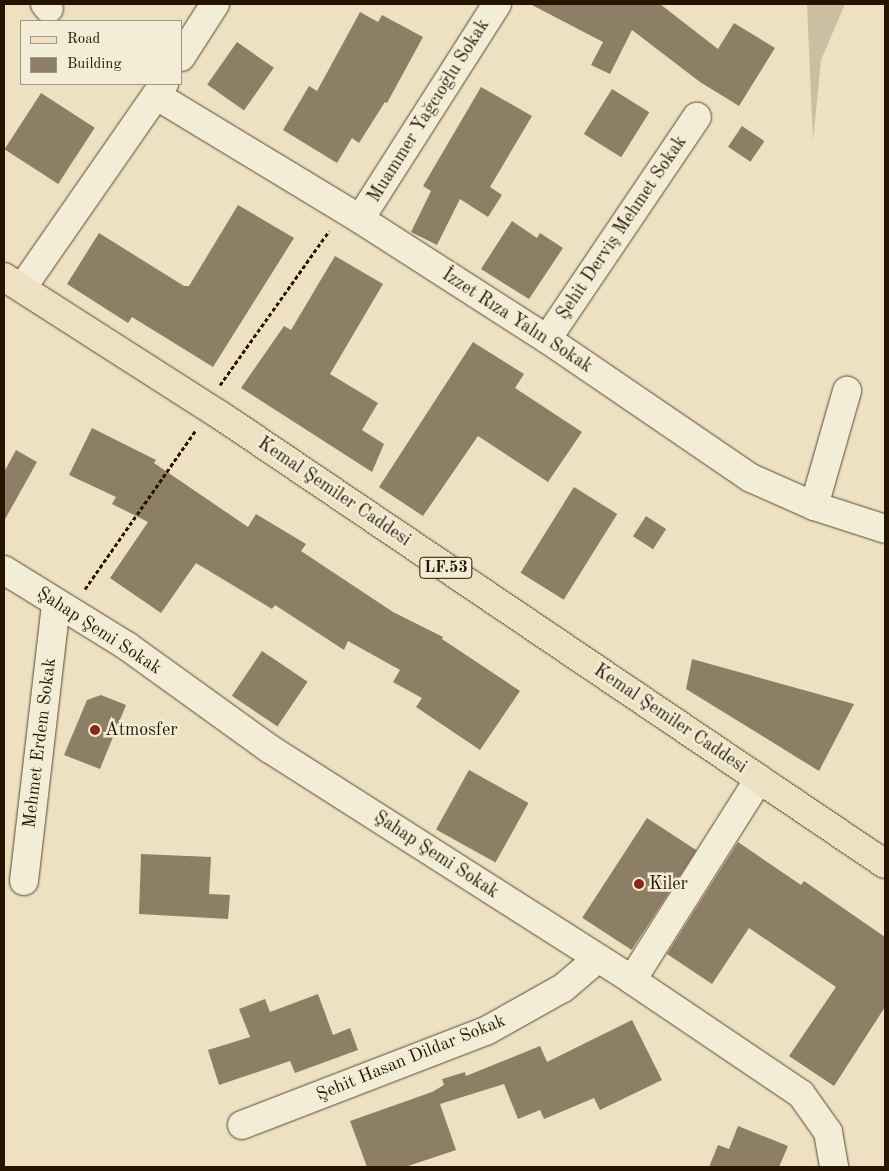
<!DOCTYPE html>
<meta charset="utf-8">
<style>
body{margin:0}
#map{position:relative;width:889px;height:1171px;overflow:hidden;background:#ede1c2;font-family:"Old Standard TT",serif}
div>[style]{position:absolute}
.green>*{inset:0;background:#cbbea1}
.building>*{inset:0;background:#8d7f65;transform-origin:0 0}
.path>*{height:3px;margin-top:-1.5px;transform-origin:0;background:repeating-linear-gradient(90deg,#251500 0 4px,transparent 0 6.5px)}
.roads{filter:drop-shadow(0 0 1px #574830) drop-shadow(0 0 1px #574830)}
.minor>*{height:28px;margin:-14px;padding:0 14px;transform-origin:14px;border-radius:14px;background:#f3ecd7}
.major>*{height:28px;margin:-14px;padding:0 14px;transform-origin:14px;border-radius:14px;background:#ede1c2}
.dots>*{width:14px;height:14px;translate:-50% -50%;box-sizing:border-box;border:2px solid #f3ecd7;border-radius:50%}
span{translate:-50% -50%;white-space:nowrap;text-align:center;line-height:1.15;-webkit-text-stroke:5px #f3ecd7;paint-order:stroke}
.shield-label span{padding:1px 4px;background:#f3ecd7;border:1px solid;border-radius:4px;-webkit-text-stroke-width:0}
.shield-label{font-size:16px;color:#251500;font-weight:700}
.street-label{font-size:18px;color:#251500}
.poi-label{font-size:18px;color:#251500}
.left{translate:0 -50%;text-align:left}
.frame{position:absolute;inset:0;border:5px solid #251500;pointer-events:none}
.legend{position:absolute;left:20px;top:20px;width:162px;height:65px;box-sizing:border-box;background:#f3ecd7;border:1px solid #a19681;margin:0;padding:6px 9px;list-style:none;font-size:15px;color:#251500}
.legend li{display:flex;align-items:center;gap:10px;height:25px}
.legend b{width:25px;border:1px solid #a19681}
</style>
<div id="map">
<div class="green">
<div style="clip-path:polygon(807px 4px,845px 4px,821px 60px,813px 141px)"></div>
</div>
<div class="building">
<div style="clip-path:polygon(530px 4px,660px 4px,718px 49px,734px 23px,775px 48px,739px 106px,700px 82px,632px 30px,610px 74px,591px 65px,603px 42px)"></div>
<div style="clip-path:polygon(360px 12px,378px 22px,382px 15px,423px 37px,387px 103px,385px 102px,359px 143px,352px 138px,337px 163px,283px 130px,309px 86px,317px 91px)"></div>
<div style="left:237px;top:42px;width:45px;height:52px;rotate:35deg"></div>
<div style="clip-path:polygon(481px 87px,532px 116px,490px 187px,502px 195px,488px 217px,460px 199px,437px 245px,411px 232px,431px 191px,423px 186px)"></div>
<div style="left:612px;top:89px;width:44px;height:53px;rotate:32deg"></div>
<div style="left:41px;top:93px;width:64px;height:67px;rotate:33deg"></div>
<div style="left:742px;top:126px;width:27px;height:25px;rotate:34deg"></div>
<div style="clip-path:polygon(238px 205px,294px 238px,213px 367px,132px 317px,128px 323px,67px 284px,99px 233px,184px 286px,189px 286px)"></div>
<div style="clip-path:polygon(512px 221px,537px 238px,540px 233px,563px 248px,529px 299px,481px 269px)"></div>
<div style="clip-path:polygon(335px 256px,383px 284px,330px 374px,378px 403px,362px 430px,384px 444px,372px 472px,241px 388px,284px 326px,291px 330px)"></div>
<div style="clip-path:polygon(473px 342px,524px 374px,515px 388px,582px 432px,548px 482px,478px 436px,423px 516px,379px 487px)"></div>
<div style="clip-path:polygon(92px 428px,156px 460px,154px 463px,248px 527px,256px 514px,306px 544px,301px 551px,393px 612px,443px 637px,442px 639px,520px 691px,480px 750px,416px 707px,422px 698px,393px 682px,400px 670px,348px 641px,344px 650px,275px 605px,272px 609px,196px 563px,161px 613px,110px 578px,148px 522px,112px 504px,116px 497px,69px 475px)"></div>
<div style="clip-path:polygon(16px 450px,37px 462px,4px 521px,4px 472px)"></div>
<div style="left:574px;top:487px;width:51px;height:101px;rotate:32deg"></div>
<div style="left:646px;top:516px;width:24px;height:24px;rotate:33deg"></div>
<div style="left:262px;top:651px;width:55px;height:54px;rotate:34deg"></div>
<div style="clip-path:polygon(692px 659px,854px 704px,819px 771px,686px 689px)"></div>
<div style="clip-path:polygon(101px 695px,126px 705px,100px 769px,64px 755px,87px 700px)"></div>
<div style="left:469px;top:770px;width:68px;height:68px;rotate:29deg"></div>
<div style="left:647px;top:818px;width:59px;height:119px;rotate:33deg"></div>
<div style="clip-path:polygon(738px 842px,801px 885px,804px 881px,885px 937px,885px 1007px,834px 1086px,789px 1056px,836px 987px,749px 928px,712px 984px,667px 954px)"></div>
<div style="clip-path:polygon(141px 854px,211px 857px,209px 894px,230px 895px,228px 919px,139px 914px)"></div>
<div style="clip-path:polygon(318px 994px,333px 1035px,350px 1028px,358px 1050px,295px 1073px,290px 1061px,219px 1085px,208px 1050px,250px 1037px,239px 1009px,265px 999px,270px 1012px)"></div>
<div style="clip-path:polygon(632px 1020px,662px 1080px,600px 1110px,594px 1098px,544px 1119px,540px 1110px,518px 1119px,504px 1084px,440px 1104px,456px 1150px,405px 1167px,367px 1167px,350px 1121px,432px 1092px,444px 1085px,442px 1079px,465px 1072px,466px 1076px,540px 1046px,547px 1062px)"></div>
<div style="clip-path:polygon(738px 1126px,788px 1146px,779px 1167px,709px 1167px,718px 1145px,729px 1149px)"></div>
</div>
<div class="path">
<div style="left:220px;top:385px;width:189px;rotate:-54.7deg"></div>
<div style="left:85px;top:589px;width:194px;rotate:-55.1deg"></div>
</div>
<div class="roads">
<div class="minor">
<div style="left:45px;top:4px;width:6px;rotate:51deg"></div>
<div style="left:181px;top:57px;width:63px;rotate:-57.3deg"></div>
<div style="left:157px;top:96px;width:237px;rotate:31.2deg"></div>
<div style="left:360px;top:219px;width:222px;rotate:32.7deg"></div>
<div style="left:547px;top:339px;width:247px;rotate:34.3deg"></div>
<div style="left:751px;top:478px;width:69px;rotate:24deg"></div>
<div style="left:814px;top:506px;width:75px;rotate:17.9deg"></div>
<div style="left:360px;top:219px;width:255px;rotate:-57.5deg"></div>
<div style="left:22px;top:288px;width:249px;rotate:-55.2deg"></div>
<div style="left:547px;top:339px;width:268px;rotate:-56deg"></div>
<div style="left:814px;top:506px;width:120px;rotate:-74deg"></div>
<div style="left:4px;top:570px;width:145px;rotate:31.7deg"></div>
<div style="left:127px;top:646px;width:176px;rotate:35.8deg"></div>
<div style="left:270px;top:749px;width:429px;rotate:32.5deg"></div>
<div style="left:632px;top:980px;width:204px;rotate:34deg"></div>
<div style="left:801px;top:1094px;width:47px;rotate:54.6deg"></div>
<div style="left:828px;top:1132px;width:36px;rotate:80deg"></div>
<div style="left:24px;top:881px;width:278px;rotate:-83.4deg"></div>
<div style="left:632px;top:980px;width:238px;rotate:-57.7deg"></div>
<div style="left:242px;top:1125px;width:261px;rotate:-21.1deg"></div>
<div style="left:486px;top:1031px;width:88px;rotate:-29.2deg"></div>
<div style="left:563px;top:988px;width:45px;rotate:-40.5deg"></div>
</div>
<div class="major">
<div style="left:4px;top:277px;width:256px;rotate:32.6deg"></div>
<div style="left:220px;top:415px;width:802px;rotate:34.03deg"></div>
</div>
</div>
<div class="dots">
<div style="left:95px;top:730px;background:#8f2418"></div>
<div style="left:639px;top:884px;background:#8f2418"></div>
</div>
<div class="shield-label">
<span style="left:446px;top:568px">LF.53</span>
</div>
<div class="street-label">
<span style="left:429px;top:111px;rotate:-58deg">Muammer Yağcıoğlu Sokak</span>
<span style="left:622px;top:228px;rotate:-56deg">Şehit Derviş Mehmet Sokak</span>
<span style="left:517px;top:321px;rotate:33deg">İzzet Rıza Yalın Sokak</span>
<span style="left:334px;top:492px;rotate:34deg">Kemal Şemiler Caddesi</span>
<span style="left:99px;top:631px;rotate:33deg">Şahap Şemi Sokak</span>
<span style="left:670px;top:719px;rotate:34deg">Kemal Şemiler Caddesi</span>
<span style="left:40px;top:743px;rotate:-83deg">Mehmet Erdem Sokak</span>
<span style="left:436px;top:855px;rotate:33deg">Şahap Şemi Sokak</span>
<span style="left:411px;top:1058px;rotate:-22deg">Şehit Hasan Dildar Sokak</span>
</div>
<div class="poi-label">
<span class="left" style="left:105px;top:730px">Atmosfer</span>
<span class="left" style="left:649px;top:884px">Kiler</span>
</div>
<div class="frame"></div>
<ul class="legend">
<li><b style="height:6px;background:#ede1c2"></b>Road</li>
<li><b style="height:14px;background:#8d7f65"></b>Building</li>
</ul>
</div>
